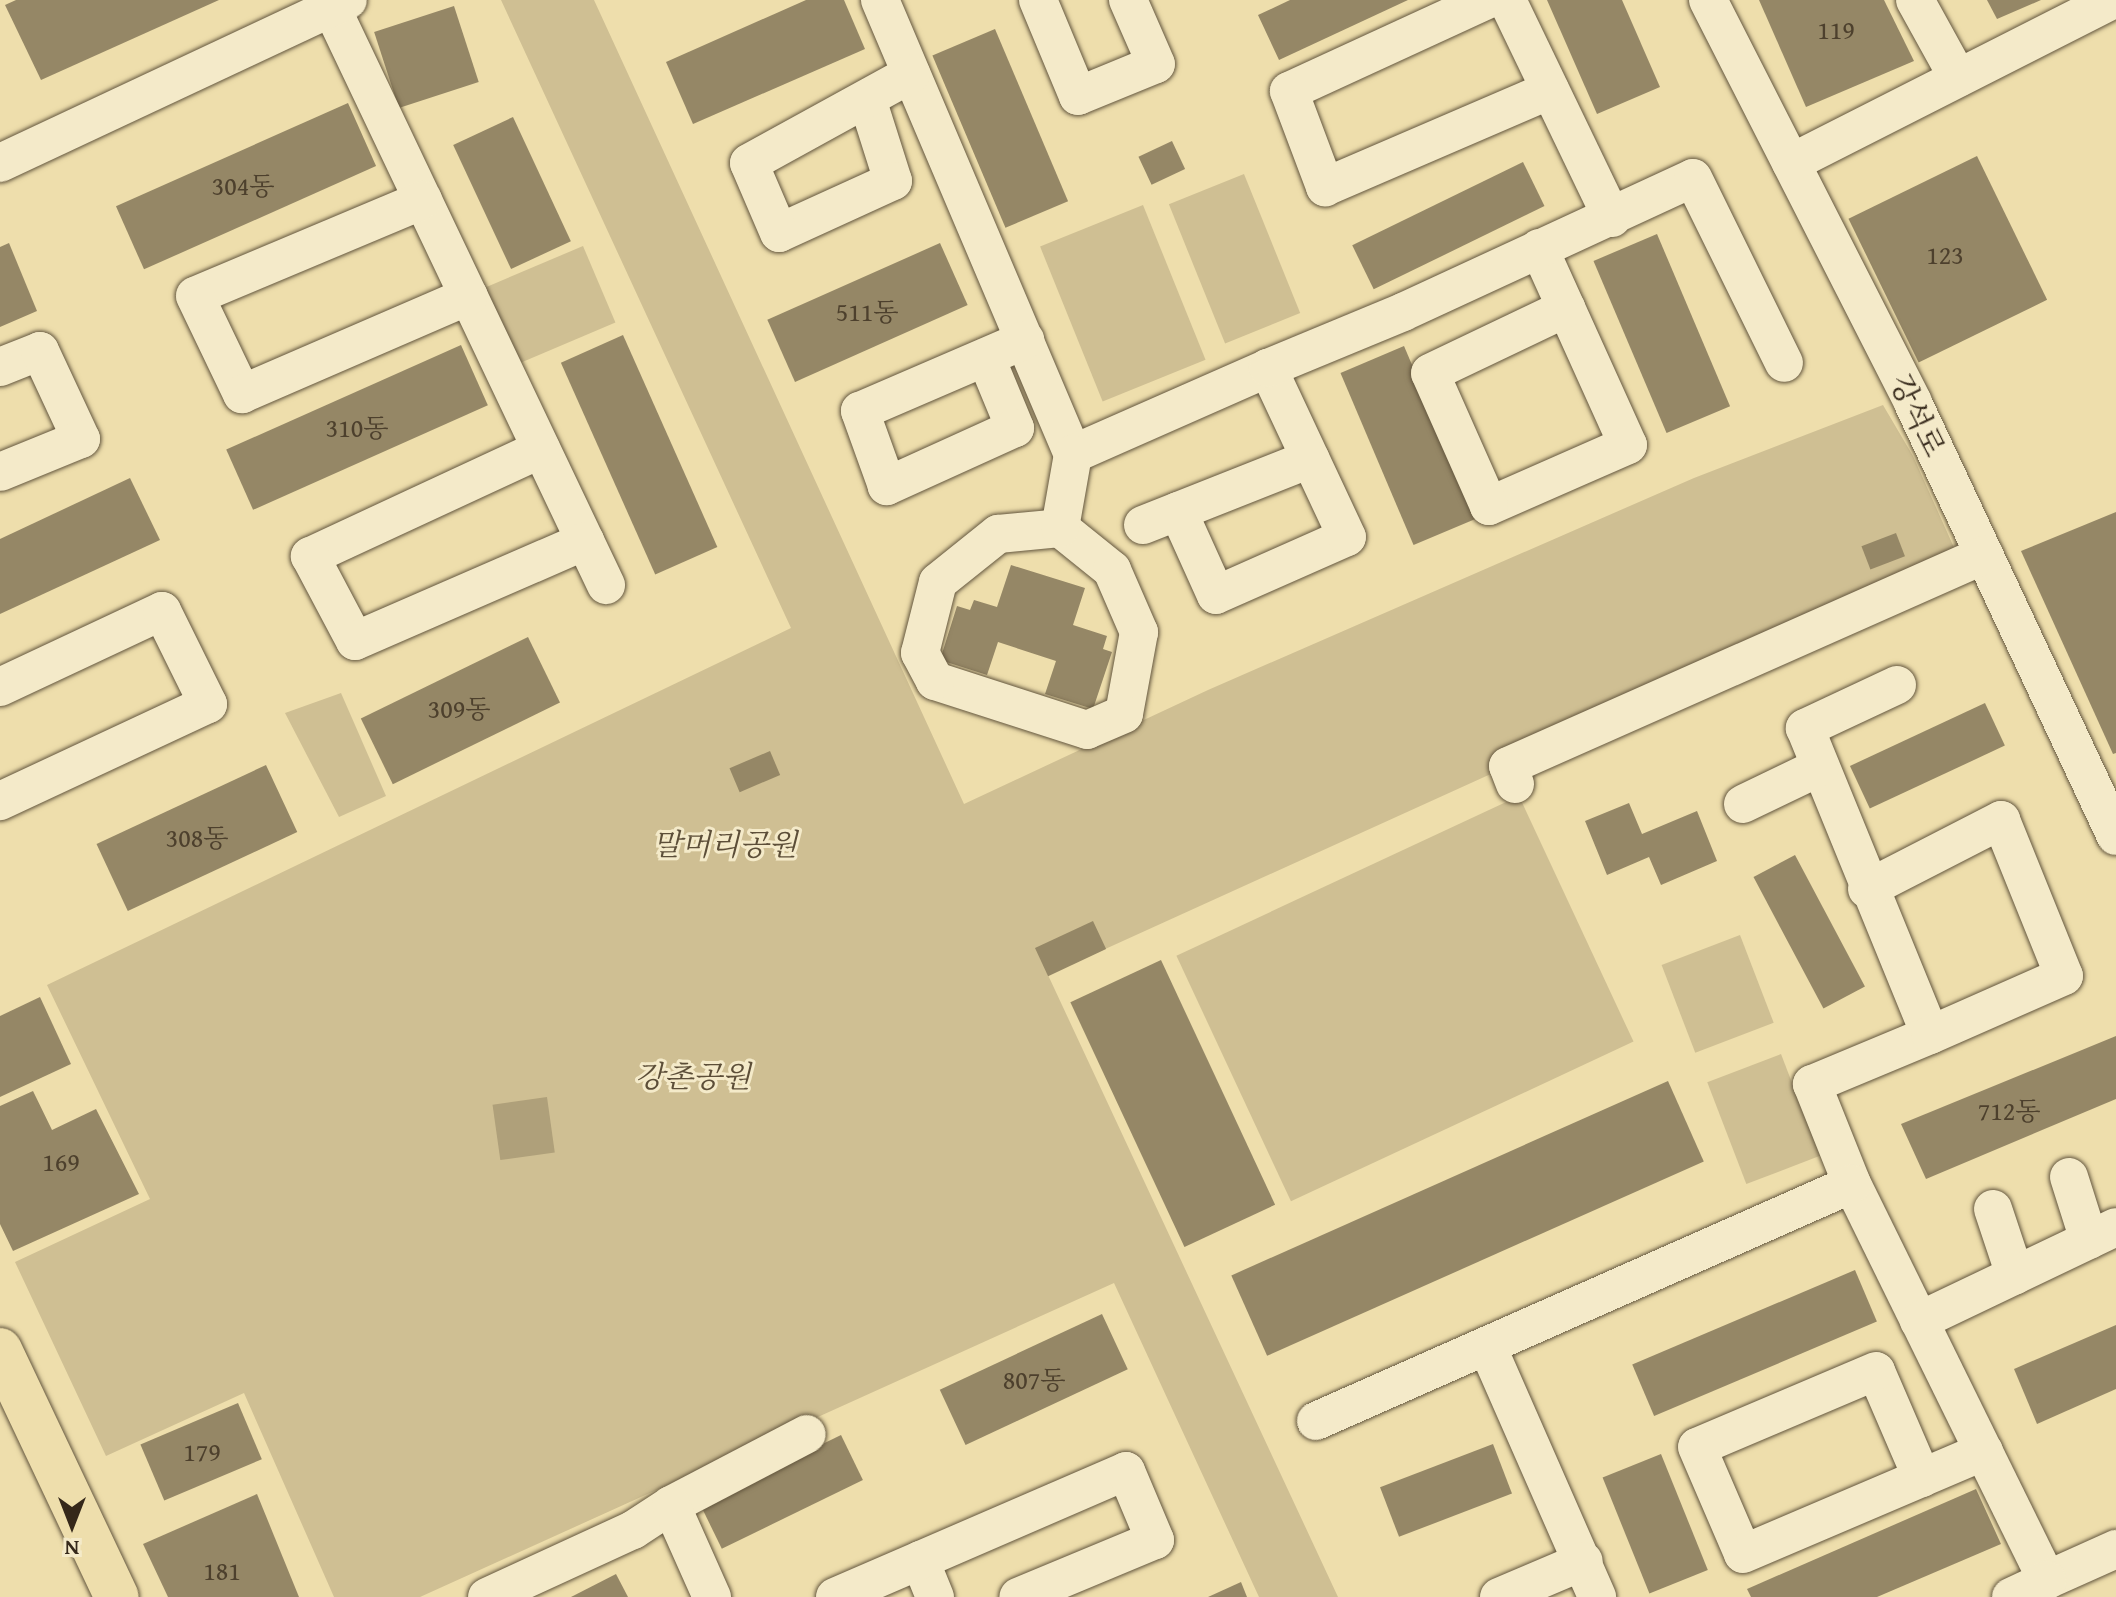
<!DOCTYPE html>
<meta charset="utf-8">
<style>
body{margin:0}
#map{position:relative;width:2116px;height:1597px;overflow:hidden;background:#eedeac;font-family:"Gentium Book Plus","Noto Serif KR",serif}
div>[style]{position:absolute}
.green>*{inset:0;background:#cfbf93;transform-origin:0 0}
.water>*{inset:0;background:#afa07a;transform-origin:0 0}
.building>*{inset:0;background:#958766;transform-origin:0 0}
.roads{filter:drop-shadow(0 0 2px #63563e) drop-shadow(0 0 2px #63563e)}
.minor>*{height:38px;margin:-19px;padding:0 19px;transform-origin:19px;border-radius:19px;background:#f4eac9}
.major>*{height:44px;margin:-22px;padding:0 22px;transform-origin:22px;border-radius:22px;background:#eedeac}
span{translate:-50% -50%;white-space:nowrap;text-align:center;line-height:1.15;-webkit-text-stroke:6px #f4eac9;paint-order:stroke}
.number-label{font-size:26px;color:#4d402d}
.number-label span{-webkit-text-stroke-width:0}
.street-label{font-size:30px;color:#35281a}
.park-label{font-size:30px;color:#5c4e38;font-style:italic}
.north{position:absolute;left:32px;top:1485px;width:80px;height:80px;-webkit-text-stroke:6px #f4eac9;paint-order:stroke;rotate:180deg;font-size:22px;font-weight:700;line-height:32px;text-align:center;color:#35281a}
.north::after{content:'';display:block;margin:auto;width:28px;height:36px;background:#35281a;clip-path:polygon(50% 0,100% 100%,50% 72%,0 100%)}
</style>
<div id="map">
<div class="green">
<div style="clip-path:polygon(501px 0,594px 0,964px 804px,1208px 690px,1694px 478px,1883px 405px,1913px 456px,1956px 552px,1493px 773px,1048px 975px,1338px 1597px,1259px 1597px,1114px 1283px,420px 1597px,334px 1597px,244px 1393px,106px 1456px,15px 1262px,150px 1199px,47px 985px,791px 628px)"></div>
<div style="left:1244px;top:174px;width:150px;height:81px;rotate:68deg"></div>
<div style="left:1143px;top:205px;width:167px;height:111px;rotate:68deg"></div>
<div style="left:583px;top:246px;width:83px;height:110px;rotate:67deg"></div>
<div style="clip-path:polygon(341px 693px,386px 796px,339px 817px,285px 713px)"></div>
<div style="left:1519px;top:796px;width:271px;height:378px;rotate:65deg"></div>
<div style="left:1740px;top:935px;width:94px;height:84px;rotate:69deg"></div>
<div style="left:1781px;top:1054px;width:109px;height:79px;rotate:69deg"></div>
</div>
<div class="water">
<div style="left:547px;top:1097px;width:56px;height:55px;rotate:82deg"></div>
</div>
<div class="building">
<div style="clip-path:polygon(16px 0,219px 0,41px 80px,5px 5px)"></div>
<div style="clip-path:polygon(806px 0,844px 0,865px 49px,693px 124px,666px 62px)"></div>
<div style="clip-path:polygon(1290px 0,1408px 0,1279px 60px,1258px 15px)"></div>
<div style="clip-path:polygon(1547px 0,1622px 0,1660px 87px,1597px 114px)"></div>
<div style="clip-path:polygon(1759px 0,1884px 0,1914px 61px,1806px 107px)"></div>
<div style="clip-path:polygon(1987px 0,2041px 0,1997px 19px)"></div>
<div style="left:454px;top:6px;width:80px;height:84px;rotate:72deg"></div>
<div style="left:995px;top:29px;width:187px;height:68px;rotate:67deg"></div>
<div style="left:348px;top:103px;width:69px;height:254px;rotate:66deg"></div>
<div style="left:513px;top:117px;width:137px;height:66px;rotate:65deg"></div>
<div style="left:1172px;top:141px;width:31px;height:37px;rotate:65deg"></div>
<div style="left:1977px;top:156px;width:160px;height:143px;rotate:64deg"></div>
<div style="left:1523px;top:162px;width:49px;height:190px;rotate:64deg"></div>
<div style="left:1657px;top:234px;width:187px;height:69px;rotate:67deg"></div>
<div style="clip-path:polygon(9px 243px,37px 311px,0 327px,0 247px)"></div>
<div style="left:940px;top:243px;width:68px;height:189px;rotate:66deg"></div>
<div style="left:623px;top:335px;width:232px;height:68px;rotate:66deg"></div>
<div style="left:461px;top:345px;width:66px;height:257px;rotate:66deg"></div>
<div style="left:1404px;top:346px;width:187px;height:69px;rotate:67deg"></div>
<div style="clip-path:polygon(130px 478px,160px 540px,0 614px,0 539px)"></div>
<div style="clip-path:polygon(2116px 512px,2116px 753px,2113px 754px,2021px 551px)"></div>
<div style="left:1896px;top:533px;width:25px;height:37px;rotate:69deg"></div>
<div style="clip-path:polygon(1011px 565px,1085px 588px,1073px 625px,1107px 636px,1103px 649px,1112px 652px,1093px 709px,1045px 694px,1056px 661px,998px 642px,987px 675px,940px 660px,957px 606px,970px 610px,974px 600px,997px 607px)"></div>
<div style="left:528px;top:637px;width:73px;height:186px;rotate:64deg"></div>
<div style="left:1985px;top:703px;width:47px;height:149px;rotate:65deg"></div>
<div style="left:770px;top:751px;width:26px;height:44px;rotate:67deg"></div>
<div style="left:266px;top:765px;width:74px;height:187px;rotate:65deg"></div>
<div style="clip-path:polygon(1629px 803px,1642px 834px,1697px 811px,1717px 861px,1661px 885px,1649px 857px,1607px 875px,1585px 821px)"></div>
<div style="left:1795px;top:855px;width:149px;height:47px;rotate:62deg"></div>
<div style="left:1093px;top:921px;width:31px;height:64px;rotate:65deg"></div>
<div style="left:1161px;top:960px;width:270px;height:100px;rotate:65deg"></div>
<div style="clip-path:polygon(40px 997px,71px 1064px,0 1097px,0 1016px)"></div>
<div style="clip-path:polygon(2116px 1036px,2116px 1099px,1926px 1179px,1901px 1124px)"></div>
<div style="left:1668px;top:1081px;width:88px;height:478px;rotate:66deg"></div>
<div style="clip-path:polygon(33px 1091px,52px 1130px,96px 1109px,139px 1194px,13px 1251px,0 1224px,0 1106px)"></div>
<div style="left:1855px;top:1270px;width:56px;height:242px;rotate:67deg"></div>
<div style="left:1102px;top:1314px;width:61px;height:179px;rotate:65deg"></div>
<div style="clip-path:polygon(2116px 1325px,2116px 1389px,2037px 1424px,2014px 1369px)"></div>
<div style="left:238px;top:1403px;width:61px;height:106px;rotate:67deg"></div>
<div style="left:841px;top:1435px;width:50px;height:157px;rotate:64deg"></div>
<div style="left:1493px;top:1444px;width:53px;height:121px;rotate:69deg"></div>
<div style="left:1661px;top:1454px;width:125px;height:63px;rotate:68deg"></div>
<div style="clip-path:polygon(1976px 1489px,2001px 1544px,1877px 1597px,1751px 1597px,1747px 1589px)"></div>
<div style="clip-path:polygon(257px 1494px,299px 1597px,168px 1597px,143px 1544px)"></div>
<div style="clip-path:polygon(616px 1574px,628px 1597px,571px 1597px)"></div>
<div style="clip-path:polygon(1241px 1582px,1247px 1597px,1208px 1597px)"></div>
</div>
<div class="roads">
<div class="minor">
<div style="left:880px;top:0;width:493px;rotate:67deg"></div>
<div style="left:1073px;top:454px;width:213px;rotate:-23.8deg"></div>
<div style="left:1038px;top:0;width:104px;rotate:67.4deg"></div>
<div style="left:1078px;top:96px;width:84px;rotate:-22.3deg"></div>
<div style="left:1156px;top:64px;width:70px;rotate:-113.6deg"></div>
<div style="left:1487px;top:0;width:218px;rotate:155.3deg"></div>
<div style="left:1289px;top:91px;width:103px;rotate:69.4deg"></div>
<div style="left:1325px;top:187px;width:245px;rotate:-23.3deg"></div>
<div style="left:1507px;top:0;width:242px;rotate:64.3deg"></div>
<div style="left:1708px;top:0;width:452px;rotate:63deg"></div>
<div style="left:1913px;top:403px;width:478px;rotate:64.9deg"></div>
<div style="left:1915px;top:0;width:89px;rotate:61.1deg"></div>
<div style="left:332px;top:9px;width:638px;rotate:64.56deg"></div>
<div style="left:867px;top:99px;width:86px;rotate:72.4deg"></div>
<div style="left:893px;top:181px;width:125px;rotate:155.5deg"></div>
<div style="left:779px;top:233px;width:76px;rotate:-113.2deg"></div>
<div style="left:749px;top:163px;width:185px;rotate:-28.8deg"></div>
<div style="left:0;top:163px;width:384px;rotate:-25.1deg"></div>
<div style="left:1791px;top:163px;width:360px;rotate:-26.9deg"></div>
<div style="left:423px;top:200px;width:247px;rotate:157.2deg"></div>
<div style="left:195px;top:296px;width:109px;rotate:64.4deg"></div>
<div style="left:242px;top:394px;width:247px;rotate:-23.4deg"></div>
<div style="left:1539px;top:248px;width:216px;rotate:65.7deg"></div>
<div style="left:1628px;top:445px;width:152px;rotate:156.3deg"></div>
<div style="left:1489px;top:506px;width:145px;rotate:-113.9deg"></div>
<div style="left:1430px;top:373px;width:151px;rotate:-25.5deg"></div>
<div style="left:986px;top:358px;width:76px;rotate:67.5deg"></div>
<div style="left:1015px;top:428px;width:141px;rotate:155.6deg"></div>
<div style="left:887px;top:486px;width:80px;rotate:-109.8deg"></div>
<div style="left:860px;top:411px;width:180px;rotate:-23.3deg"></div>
<div style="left:0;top:367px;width:43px;rotate:-21.8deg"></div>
<div style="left:40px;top:351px;width:97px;rotate:65deg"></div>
<div style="left:81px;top:439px;width:87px;rotate:157.8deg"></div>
<div style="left:541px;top:449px;width:255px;rotate:155.1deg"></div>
<div style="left:310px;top:556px;width:96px;rotate:62.1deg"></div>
<div style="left:355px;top:641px;width:251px;rotate:-23.5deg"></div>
<div style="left:1178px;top:511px;width:92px;rotate:65.7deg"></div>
<div style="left:1216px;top:595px;width:143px;rotate:-23.9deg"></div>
<div style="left:1347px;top:537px;width:187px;rotate:-115.1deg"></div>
<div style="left:1268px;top:368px;width:146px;rotate:-22.5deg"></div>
<div style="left:1403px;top:312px;width:319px;rotate:-24.8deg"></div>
<div style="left:1693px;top:178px;width:206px;rotate:63.8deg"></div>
<div style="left:1143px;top:525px;width:180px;rotate:-21.6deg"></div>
<div style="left:1060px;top:528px;width:67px;rotate:38.9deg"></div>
<div style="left:1112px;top:570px;width:68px;rotate:66.5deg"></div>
<div style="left:1139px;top:632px;width:83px;rotate:100.4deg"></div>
<div style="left:1124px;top:714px;width:40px;rotate:156.6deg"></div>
<div style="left:1087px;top:730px;width:160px;rotate:-162.1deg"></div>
<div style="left:935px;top:681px;width:32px;rotate:-118deg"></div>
<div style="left:920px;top:653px;width:73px;rotate:-75.8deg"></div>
<div style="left:938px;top:582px;width:77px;rotate:-38.7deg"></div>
<div style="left:998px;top:534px;width:62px;rotate:-5.5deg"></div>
<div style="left:1060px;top:528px;width:75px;rotate:-80deg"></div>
<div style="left:1897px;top:685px;width:102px;rotate:154.9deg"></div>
<div style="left:1805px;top:728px;width:331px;rotate:67.8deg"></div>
<div style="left:1930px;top:1035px;width:128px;rotate:157.4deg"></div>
<div style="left:1812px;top:1084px;width:108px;rotate:68.2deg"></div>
<div style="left:1852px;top:1184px;width:441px;rotate:63.8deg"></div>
<div style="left:2047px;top:1580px;width:76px;rotate:-24.2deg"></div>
<div style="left:0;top:687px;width:179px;rotate:-25.1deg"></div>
<div style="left:162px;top:611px;width:104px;rotate:63.7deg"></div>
<div style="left:208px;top:704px;width:230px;rotate:155deg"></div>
<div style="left:1515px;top:784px;width:19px;rotate:-111deg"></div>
<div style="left:1508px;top:766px;width:521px;rotate:-23.91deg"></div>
<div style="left:1743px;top:804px;width:85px;rotate:-25.7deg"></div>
<div style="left:1867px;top:889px;width:151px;rotate:-27.2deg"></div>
<div style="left:2001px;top:820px;width:168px;rotate:68deg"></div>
<div style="left:2064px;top:976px;width:146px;rotate:156.2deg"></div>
<div style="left:2069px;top:1177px;width:66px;rotate:72.4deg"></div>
<div style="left:1993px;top:1209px;width:70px;rotate:71.6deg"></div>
<div style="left:1919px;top:1321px;width:218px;rotate:-25.5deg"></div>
<div style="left:1487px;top:1346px;width:274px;rotate:66.3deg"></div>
<div style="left:1316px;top:1421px;width:586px;rotate:-23.85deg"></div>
<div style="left:1922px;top:1478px;width:116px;rotate:-113.3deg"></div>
<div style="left:1876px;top:1371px;width:194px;rotate:157deg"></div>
<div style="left:1697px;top:1447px;width:116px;rotate:66.7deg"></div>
<div style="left:1743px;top:1554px;width:262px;rotate:-23.1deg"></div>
<div style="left:671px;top:1505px;width:153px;rotate:-27.6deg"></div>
<div style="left:920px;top:1560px;width:40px;rotate:68deg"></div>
<div style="left:487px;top:1597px;width:161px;rotate:-24.7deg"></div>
<div style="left:633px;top:1530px;width:45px;rotate:-33.3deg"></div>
<div style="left:671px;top:1505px;width:101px;rotate:66deg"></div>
<div style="left:835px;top:1597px;width:317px;rotate:-23.4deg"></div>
<div style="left:1126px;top:1471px;width:75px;rotate:67.2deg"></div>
<div style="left:1155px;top:1540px;width:148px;rotate:157.4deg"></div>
<div style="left:1499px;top:1597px;width:92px;rotate:-23deg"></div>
<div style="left:2011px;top:1597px;width:40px;rotate:-25deg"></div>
</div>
<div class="major">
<div style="left:0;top:1350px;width:273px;rotate:64.7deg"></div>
</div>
</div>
<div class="number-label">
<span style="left:1836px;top:30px">119</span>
<span style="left:243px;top:186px">304동</span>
<span style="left:1945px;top:255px">123</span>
<span style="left:867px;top:312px">511동</span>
<span style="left:357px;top:428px">310동</span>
<span style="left:459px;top:709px">309동</span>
<span style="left:197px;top:838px">308동</span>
<span style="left:2009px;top:1111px">712동</span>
<span style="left:61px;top:1162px">169</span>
<span style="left:1034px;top:1380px">807동</span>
<span style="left:202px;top:1452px">179</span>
<span style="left:222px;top:1571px">181</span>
</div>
<div class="street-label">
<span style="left:1918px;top:415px;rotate:64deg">강석로</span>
</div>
<div class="park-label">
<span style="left:725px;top:844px">말머리공원</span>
<span style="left:693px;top:1076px">강촌공원</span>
</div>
<div class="north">N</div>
</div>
